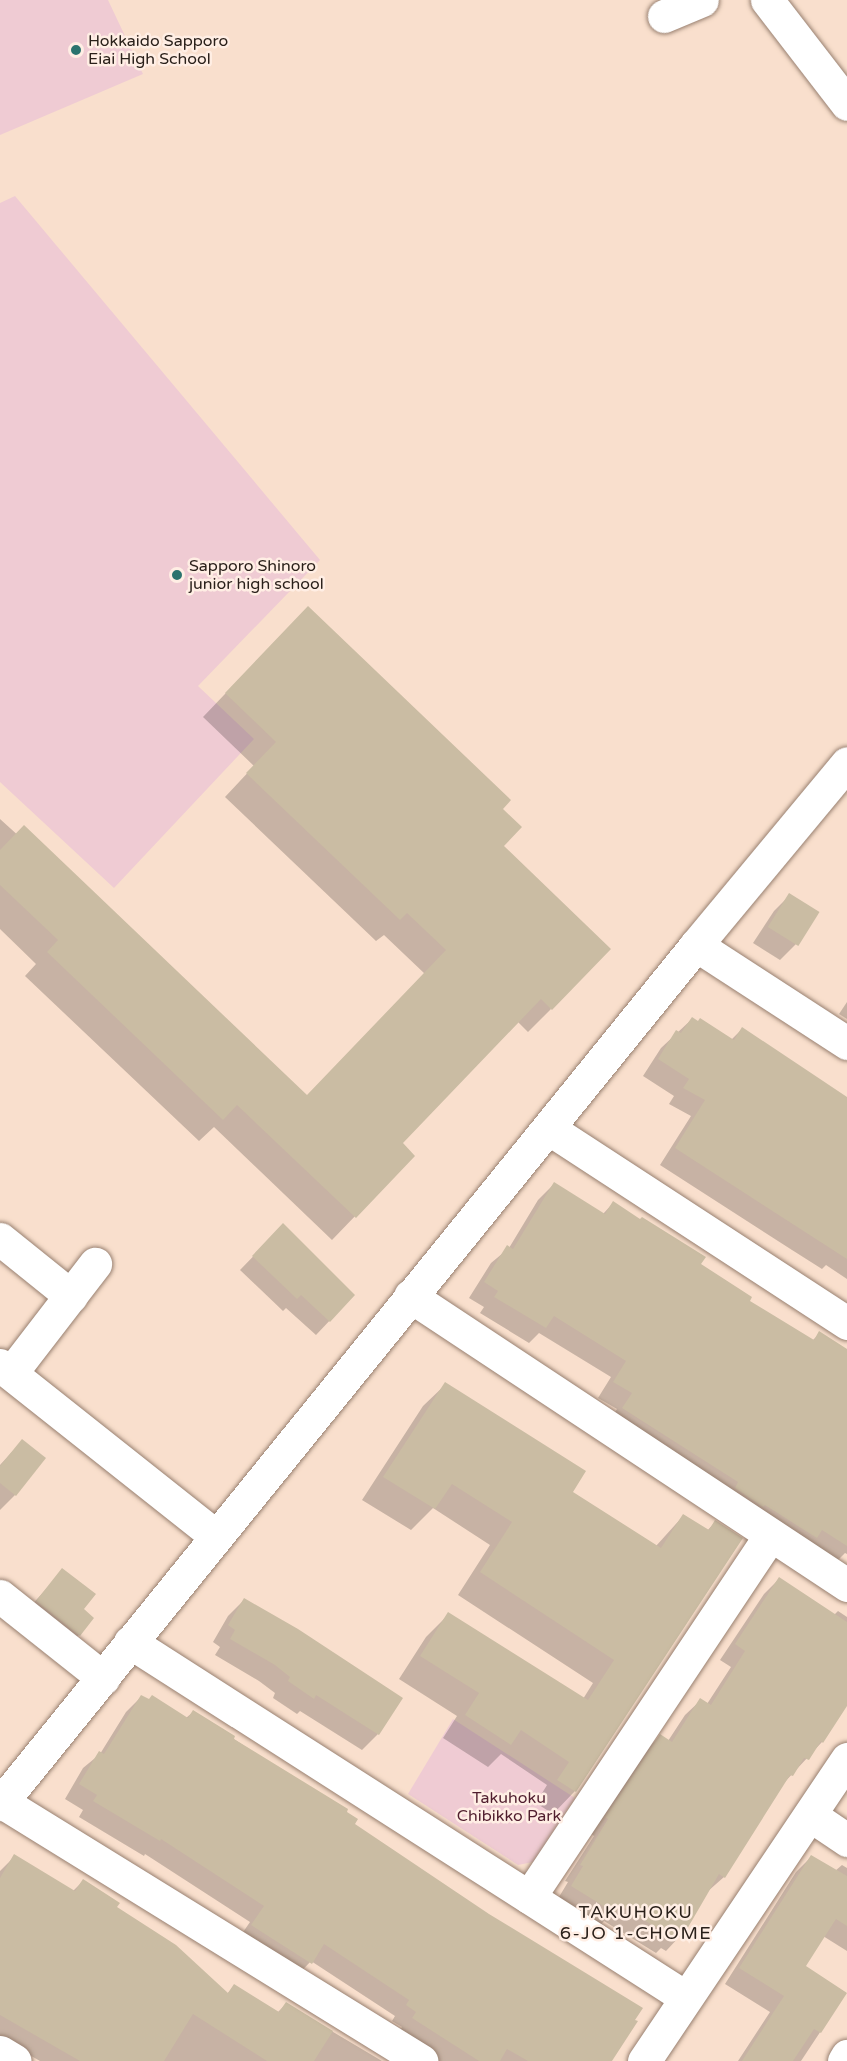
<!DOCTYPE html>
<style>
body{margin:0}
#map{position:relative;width:847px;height:2061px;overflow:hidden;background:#f9dfcd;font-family:"Varela Round",sans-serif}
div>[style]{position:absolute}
.green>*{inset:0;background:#efcbd3}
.shadow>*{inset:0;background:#0003}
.building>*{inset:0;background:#cabca3;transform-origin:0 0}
.roads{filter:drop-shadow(0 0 2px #988070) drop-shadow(0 0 2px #988070)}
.street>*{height:33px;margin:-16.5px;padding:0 16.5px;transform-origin:16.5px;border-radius:16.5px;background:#fff}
.secondary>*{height:33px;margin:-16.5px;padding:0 16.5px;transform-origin:16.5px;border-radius:16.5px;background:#fff}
.dots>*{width:16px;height:16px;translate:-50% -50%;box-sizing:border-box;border:3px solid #ffeee4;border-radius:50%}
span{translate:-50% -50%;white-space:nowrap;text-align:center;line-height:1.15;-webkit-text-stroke:5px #ffeee4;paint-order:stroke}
.poi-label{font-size:16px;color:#2a201a}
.left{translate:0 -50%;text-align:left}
.park-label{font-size:16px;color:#501e2e}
.neighbourhood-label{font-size:18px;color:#2a201a;letter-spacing:1.5px}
</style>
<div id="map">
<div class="green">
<div style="clip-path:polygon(0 0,108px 0,143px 74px,0 135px)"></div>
<div style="clip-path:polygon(15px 196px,320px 560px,198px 686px,254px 739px,114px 888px,0 782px,0 203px)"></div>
<div style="clip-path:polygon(453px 1719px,575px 1798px,533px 1862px,518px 1865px,408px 1794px)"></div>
</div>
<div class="shadow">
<div style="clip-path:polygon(285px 631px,501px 809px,502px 846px,551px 1009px,528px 1032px,518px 1022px,401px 1143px,413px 1156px,332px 1240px,214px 1127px,199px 1141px,25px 976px,36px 964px,0 929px,0 819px,307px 1097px,425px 974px,384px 935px,376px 941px,225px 797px,254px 766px,203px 717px)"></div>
<div style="clip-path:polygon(790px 895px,796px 944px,780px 960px,753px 943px,774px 911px)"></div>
<div style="clip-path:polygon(847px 1002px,847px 1019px,839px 1014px)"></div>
<div style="clip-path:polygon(692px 1019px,731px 1040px,742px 1029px,847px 1098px,847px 1279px,826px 1265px,822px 1269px,792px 1250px,660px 1165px,691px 1116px,669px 1104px,674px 1096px,643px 1076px,661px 1048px)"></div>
<div style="clip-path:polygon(554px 1184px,603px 1214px,613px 1203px,748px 1301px,812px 1341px,820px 1333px,847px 1350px,847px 1554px,845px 1553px,834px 1564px,607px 1424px,617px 1409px,598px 1398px,611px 1377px,539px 1333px,529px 1343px,480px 1313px,484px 1307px,469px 1298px,491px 1263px,509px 1248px,538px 1200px)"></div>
<div style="clip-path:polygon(270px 1239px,353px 1296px,316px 1335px,286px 1308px,283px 1311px,240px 1270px)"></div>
<div style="clip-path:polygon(446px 1384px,570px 1492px,656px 1546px,684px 1515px,707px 1531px,715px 1522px,575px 1791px,553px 1814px,536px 1803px,547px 1785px,501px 1754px,488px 1767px,443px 1738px,457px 1716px,399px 1679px,426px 1637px,449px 1614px,583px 1699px,593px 1683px,458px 1595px,490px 1545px,433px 1508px,411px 1530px,362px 1500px,423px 1406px)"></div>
<div style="clip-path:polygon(22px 1441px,15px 1495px,0 1510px,0 1465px)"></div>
<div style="clip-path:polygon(63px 1570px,82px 1609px,79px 1635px,63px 1650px,21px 1617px)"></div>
<div style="clip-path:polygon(779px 1579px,834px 1615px,838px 1611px,847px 1617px,847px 1703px,822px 1742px,782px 1785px,724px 1877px,707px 1892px,681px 1935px,666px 1951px,661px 1948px,656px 1953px,604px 1921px,598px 1928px,556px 1902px,568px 1882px,565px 1881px,594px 1836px,590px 1833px,644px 1752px,660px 1736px,668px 1741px,685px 1715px,701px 1700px,707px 1704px,731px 1667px,720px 1660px,764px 1594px)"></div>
<div style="clip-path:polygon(244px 1600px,378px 1734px,362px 1750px,300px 1711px,297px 1714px,273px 1698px,275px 1693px,259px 1681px,215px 1655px,220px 1647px,213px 1642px,228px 1616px)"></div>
<div style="clip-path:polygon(141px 1697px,186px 1718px,193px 1712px,344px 1812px,353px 1825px,609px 2061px,416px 2061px,391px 2045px,402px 2027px,392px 2021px,395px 2016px,311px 1961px,295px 1978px,237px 1941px,250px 1922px,145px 1854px,144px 1856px,79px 1817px,83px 1810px,65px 1799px,83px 1768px,100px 1754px,126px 1712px)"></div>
<div style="clip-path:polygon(15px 1856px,73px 1891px,83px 1881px,227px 1994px,234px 1986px,277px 2013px,286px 2004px,382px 2061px,40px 2061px,0 2038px,0 1871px)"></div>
<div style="clip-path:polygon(811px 1857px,835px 1871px,842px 1865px,847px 1868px,847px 1951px,823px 1936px,804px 1966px,846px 1993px,801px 2061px,738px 2061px,770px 2012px,725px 1984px,796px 1872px)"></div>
</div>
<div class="building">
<div style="clip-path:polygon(308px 606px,511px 800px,503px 809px,522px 827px,504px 846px,611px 949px,552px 1010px,541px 999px,403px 1143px,415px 1156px,356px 1218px,237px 1105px,223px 1120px,47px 952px,58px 940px,0 885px,0 850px,24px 825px,307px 1095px,446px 950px,407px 913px,400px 920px,246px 773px,276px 742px,225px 693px)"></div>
<div style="left:789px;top:893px;width:36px;height:40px;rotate:32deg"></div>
<div style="clip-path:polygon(692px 1017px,698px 1021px,700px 1018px,734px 1040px,742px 1027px,847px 1097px,847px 1259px,675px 1148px,705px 1100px,683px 1088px,689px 1079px,658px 1059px,676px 1030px,681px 1033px)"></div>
<div style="clip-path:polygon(554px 1182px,605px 1214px,613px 1201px,640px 1219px,642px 1217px,706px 1257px,701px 1264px,752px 1297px,750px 1301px,814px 1340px,819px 1331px,847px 1349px,847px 1546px,822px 1530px,817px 1538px,765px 1505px,763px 1507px,735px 1488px,738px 1482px,622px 1408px,632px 1393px,613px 1382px,626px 1361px,554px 1316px,546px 1328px,494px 1297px,498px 1291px,484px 1282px,507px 1245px,513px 1249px)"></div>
<div style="clip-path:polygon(283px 1223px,355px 1295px,330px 1322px,301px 1295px,297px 1299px,252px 1256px)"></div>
<div style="clip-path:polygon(445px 1382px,586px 1471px,573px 1492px,661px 1548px,683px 1514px,709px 1530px,715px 1520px,743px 1538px,576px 1792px,557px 1780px,569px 1762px,521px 1730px,511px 1745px,465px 1715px,479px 1693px,420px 1656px,448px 1612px,588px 1700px,614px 1660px,480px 1572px,512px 1522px,452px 1484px,435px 1509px,383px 1477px)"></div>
<div style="clip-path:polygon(22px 1439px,46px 1458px,16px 1496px,0 1483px,0 1466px)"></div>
<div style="clip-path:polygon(62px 1568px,96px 1594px,84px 1609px,94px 1618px,80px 1636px,36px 1601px)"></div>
<div style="clip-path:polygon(779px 1577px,847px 1622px,847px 1706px,823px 1743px,821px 1741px,809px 1760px,804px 1758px,793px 1776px,790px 1775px,725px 1878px,719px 1874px,683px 1936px,676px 1933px,673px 1938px,620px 1905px,615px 1913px,571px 1886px,583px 1866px,580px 1865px,608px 1819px,605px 1817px,660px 1734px,672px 1742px,700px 1698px,711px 1705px,745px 1651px,735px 1644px)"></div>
<div style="clip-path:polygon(244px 1598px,298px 1629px,403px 1698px,379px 1735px,316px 1695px,314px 1699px,288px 1681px,290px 1677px,275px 1665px,230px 1639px,235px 1630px,228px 1625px)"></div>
<div style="clip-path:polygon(141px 1695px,149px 1699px,152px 1695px,188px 1718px,193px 1710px,235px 1736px,234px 1739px,348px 1809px,347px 1812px,358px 1819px,355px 1824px,489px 1914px,643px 2008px,635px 2020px,638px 2021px,612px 2061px,528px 2061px,507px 2049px,500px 2061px,479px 2061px,412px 2018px,416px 2012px,406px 2005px,409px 2000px,324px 1944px,312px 1964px,251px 1925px,264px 1906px,161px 1839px,160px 1841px,93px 1801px,97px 1795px,79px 1784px,99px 1751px,104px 1754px)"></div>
<div style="clip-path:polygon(14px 1854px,75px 1891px,83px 1879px,120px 1903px,117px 1907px,176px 1945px,228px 1993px,234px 1984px,279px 2012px,286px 2002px,333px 2031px,314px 2061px,267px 2061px,193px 2014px,164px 2061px,80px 2061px,0 2015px,0 1878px)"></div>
<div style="clip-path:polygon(811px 1855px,847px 1876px,847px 1926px,836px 1919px,806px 1966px,847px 1993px,821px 2033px,814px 2029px,793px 2061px,742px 2061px,784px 1996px,739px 1968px)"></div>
</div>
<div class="roads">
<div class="street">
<div style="left:767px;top:0;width:131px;rotate:52.4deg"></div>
<div style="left:664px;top:16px;width:41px;rotate:-22.8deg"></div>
<div style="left:548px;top:1128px;width:357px;rotate:33.1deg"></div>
<div style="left:0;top:1239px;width:91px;rotate:38.8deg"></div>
<div style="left:410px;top:1296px;width:524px;rotate:33.48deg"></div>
<div style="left:0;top:1365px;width:275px;rotate:38.4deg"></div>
<div style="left:11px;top:1373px;width:138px;rotate:-52.4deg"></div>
<div style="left:0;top:1596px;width:132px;rotate:38.5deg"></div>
<div style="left:130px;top:1642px;width:659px;rotate:32.6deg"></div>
<div style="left:2px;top:1802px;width:493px;rotate:31.7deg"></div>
<div style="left:810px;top:1815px;width:45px;rotate:34deg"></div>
<div style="left:529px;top:1897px;width:435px;rotate:-56.3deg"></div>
<div style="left:0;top:2052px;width:17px;rotate:31deg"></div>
<div style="left:644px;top:2061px;width:364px;rotate:-56.1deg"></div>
<div style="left:844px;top:2061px;width:6px;rotate:-59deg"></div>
</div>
<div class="secondary">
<div style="left:696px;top:945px;width:180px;rotate:33deg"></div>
<div style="left:0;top:1804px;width:1106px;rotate:-50.98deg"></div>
<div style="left:696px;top:945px;width:236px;rotate:-50.3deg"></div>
</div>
</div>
<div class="dots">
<div style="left:76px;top:50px;background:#2b736e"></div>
<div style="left:177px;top:575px;background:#2b736e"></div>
</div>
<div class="poi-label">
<span class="left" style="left:88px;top:50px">Hokkaido Sapporo<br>Eiai High School</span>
<span class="left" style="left:189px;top:575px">Sapporo Shinoro<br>junior high school</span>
</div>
<div class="park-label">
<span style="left:509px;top:1807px">Takuhoku<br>Chibikko Park</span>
</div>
<div class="neighbourhood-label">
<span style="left:636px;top:1923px">TAKUHOKU<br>6-JO 1-CHOME</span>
</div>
</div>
